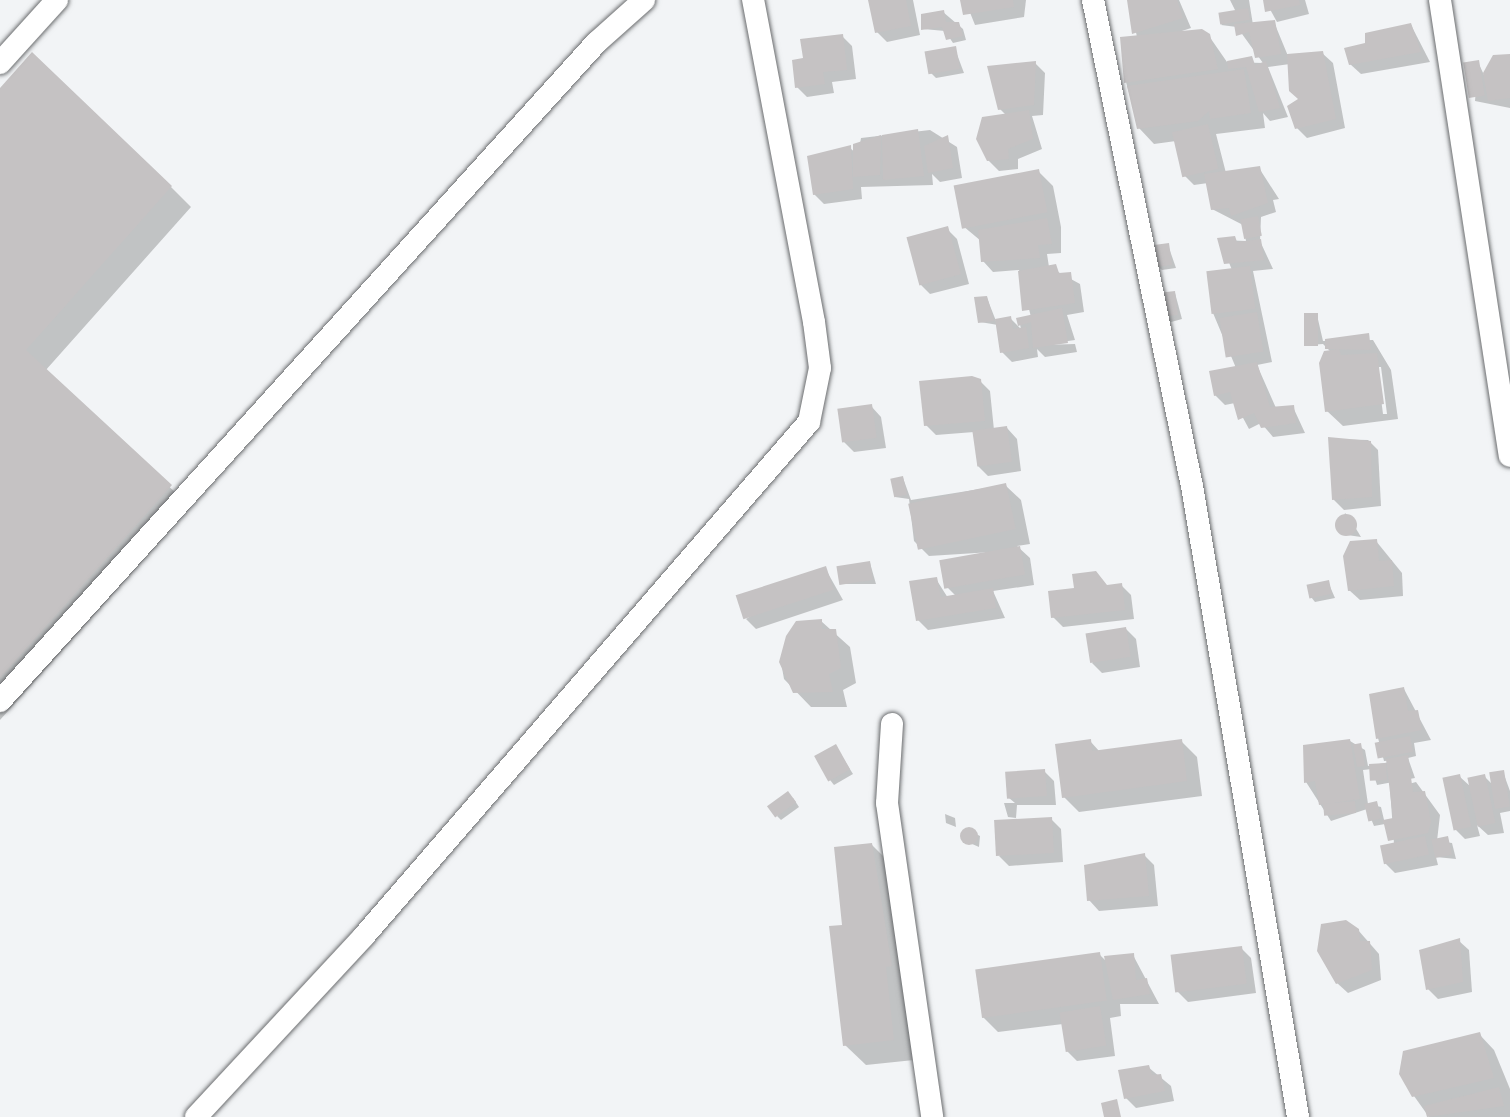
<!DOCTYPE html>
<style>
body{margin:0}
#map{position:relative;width:1510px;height:1117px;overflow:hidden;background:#f2f4f6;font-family:"Noto Serif",serif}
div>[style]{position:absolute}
.shadow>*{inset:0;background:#0003;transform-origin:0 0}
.building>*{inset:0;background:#c5c2c3;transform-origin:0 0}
.round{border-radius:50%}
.roads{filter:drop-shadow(0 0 2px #6a6c6e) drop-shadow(0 0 2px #6a6c6e)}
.street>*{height:22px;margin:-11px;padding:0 11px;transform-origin:11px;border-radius:11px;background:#fff}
span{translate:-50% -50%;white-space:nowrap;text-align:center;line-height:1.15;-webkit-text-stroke:6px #fff;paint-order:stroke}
</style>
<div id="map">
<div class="shadow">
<div style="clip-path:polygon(870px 0,913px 0,920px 35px,887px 42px,877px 32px)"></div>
<div style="clip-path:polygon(965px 0,1026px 0,1024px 17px,975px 25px)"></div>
<div style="clip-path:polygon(1129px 0,1179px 0,1191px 28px,1182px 31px,1209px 36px,1227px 62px,1263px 63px,1237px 27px,1221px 25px,1236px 12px,1230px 0,1249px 0,1253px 25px,1274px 22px,1288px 56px,1322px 53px,1333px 63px,1345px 128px,1307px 138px,1297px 128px,1300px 99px,1290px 64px,1268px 67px,1288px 117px,1270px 121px,1263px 113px,1265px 128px,1216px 134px,1226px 173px,1259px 168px,1279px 199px,1273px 200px,1276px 212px,1261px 217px,1260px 241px,1273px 269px,1253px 271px,1272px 362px,1257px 365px,1276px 408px,1293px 407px,1305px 433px,1273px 437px,1261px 423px,1249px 429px,1235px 403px,1225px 405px,1215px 395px,1236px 368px,1213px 313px,1232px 270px,1220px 240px,1246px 241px,1243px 225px,1212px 209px,1208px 183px,1194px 185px,1184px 175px,1176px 141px,1154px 144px,1139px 128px,1126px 82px,1137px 37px)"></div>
<div style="clip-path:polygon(1265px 0,1305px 0,1309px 14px,1277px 22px)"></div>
<div style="clip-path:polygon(943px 12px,963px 29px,966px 40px,953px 43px,945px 31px,923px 29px)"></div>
<div style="clip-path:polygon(1411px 25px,1430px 62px,1361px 74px,1350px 64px,1367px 44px)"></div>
<div style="clip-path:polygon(842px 36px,852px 46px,856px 79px,832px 82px,834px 93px,807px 97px,797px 87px,805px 60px)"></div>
<div style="clip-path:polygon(955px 49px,964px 73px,936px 78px,931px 73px)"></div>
<div style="clip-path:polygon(1510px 56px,1510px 108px,1475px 101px,1478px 62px,1484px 75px)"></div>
<div style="clip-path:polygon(1035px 63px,1045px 73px,1043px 115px,1032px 116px,1042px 149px,1018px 159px,1018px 169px,999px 171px,988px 160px,1007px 116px,1000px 109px)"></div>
<div style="clip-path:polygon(0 91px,171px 187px,191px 207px,45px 371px,191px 507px,0 720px)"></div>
<div style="clip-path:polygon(930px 130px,957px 147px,962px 178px,940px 182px,932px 174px,933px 185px,861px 187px,862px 199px,824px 204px,814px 194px,850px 148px,858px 155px,861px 138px)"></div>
<div style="clip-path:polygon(1038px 171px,1053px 186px,1061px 227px,1061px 253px,1047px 254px,1049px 267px,1080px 284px,1084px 312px,1067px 315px,1075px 340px,1041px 345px,1075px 344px,1077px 352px,1045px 357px,1037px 349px,1038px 357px,1012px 362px,1002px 352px,998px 325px,980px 322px,987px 298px,996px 321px,1010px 318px,1021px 329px,1019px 320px,1031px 317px,1019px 270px,993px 272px,983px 261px,981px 241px,963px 226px)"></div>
<div style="clip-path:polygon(947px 229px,957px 239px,969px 284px,930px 294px,920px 284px)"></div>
<div style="clip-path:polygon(1168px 245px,1176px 268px,1162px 270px,1157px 266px)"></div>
<div style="left:1175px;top:293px;width:27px;height:13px;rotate:75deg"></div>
<div style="clip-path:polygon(evenodd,1317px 315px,1323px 341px,1373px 340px,1391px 370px,1398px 419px,1343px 426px,1327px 411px,1332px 353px,1323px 344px,1308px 345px,1317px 315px,1377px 367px,1381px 367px,1387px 414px,1383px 414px,1377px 367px)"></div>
<div style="clip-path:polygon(980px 381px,990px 391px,994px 430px,1007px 428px,1017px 439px,1021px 471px,988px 476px,978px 466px,974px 432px,936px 435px,926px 425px)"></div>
<div style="clip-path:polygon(871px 406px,881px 417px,886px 448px,854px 452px,844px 442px)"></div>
<div style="clip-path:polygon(1330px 439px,1368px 440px,1378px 450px,1381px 506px,1344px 510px,1334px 500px)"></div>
<div style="clip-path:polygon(903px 478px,911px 500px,1005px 485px,1021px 500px,1030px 544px,1017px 546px,1030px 558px,1034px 585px,993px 591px,1005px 618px,928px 630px,918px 620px,936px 579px,948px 598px,956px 596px,947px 587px,992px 552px,929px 556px,914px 541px,909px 499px,895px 497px)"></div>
<div style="clip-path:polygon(1345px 513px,1349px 517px,1361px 537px,1340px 534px)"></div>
<div style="clip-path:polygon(1376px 541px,1402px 573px,1403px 596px,1360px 600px,1349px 590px)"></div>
<div style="clip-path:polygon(870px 563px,876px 584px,841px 584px)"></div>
<div style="clip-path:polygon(825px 568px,843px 600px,756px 629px,746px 619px)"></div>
<div style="clip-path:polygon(1328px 582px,1335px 598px,1315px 602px,1311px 597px)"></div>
<div style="clip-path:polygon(1121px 585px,1131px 595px,1134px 619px,1063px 627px,1053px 617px)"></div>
<div style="clip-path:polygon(821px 621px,850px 647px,856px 683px,843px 690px,847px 707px,811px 707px,784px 679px,781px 662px)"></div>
<div style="clip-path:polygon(1126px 629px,1136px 639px,1140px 667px,1102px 673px,1092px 663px)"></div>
<div style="clip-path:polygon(1404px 689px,1431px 740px,1414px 743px,1416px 756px,1408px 758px,1415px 778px,1377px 785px,1372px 769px,1363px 770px,1368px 804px,1381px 807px,1385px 824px,1374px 826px,1367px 809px,1331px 821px,1306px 782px,1350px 741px,1365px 750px,1368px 766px,1401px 760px,1384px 761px,1378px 738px)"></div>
<div style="clip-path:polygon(1090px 741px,1100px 752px,1181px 741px,1197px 757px,1202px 796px,1079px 812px,1064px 797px)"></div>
<div style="clip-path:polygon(836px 747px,853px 774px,834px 785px,830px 780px)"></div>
<div style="clip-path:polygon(1044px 771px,1054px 781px,1056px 805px,1017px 805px,1016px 818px,1008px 817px,1004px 803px,1015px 803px,1009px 798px)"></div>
<div style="clip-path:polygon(1503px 772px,1510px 791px,1510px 811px,1500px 813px,1504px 833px,1488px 835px,1477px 825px,1480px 836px,1465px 839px,1454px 828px,1459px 776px,1471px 787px,1484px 776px,1493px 785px)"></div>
<div style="clip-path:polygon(1416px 782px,1440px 815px,1437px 841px,1452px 843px,1456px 859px,1436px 857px,1438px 865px,1395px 873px,1385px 863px,1394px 844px,1390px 789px)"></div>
<div style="clip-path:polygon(793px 798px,799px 807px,781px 820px,777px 816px)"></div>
<div style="clip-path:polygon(945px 814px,955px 818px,956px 827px,946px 823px)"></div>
<div style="clip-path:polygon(1051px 819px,1061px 829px,1063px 862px,1009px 866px,999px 856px)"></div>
<div style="clip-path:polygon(966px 829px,980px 836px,979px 847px,963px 840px)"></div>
<div style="clip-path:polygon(872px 845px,892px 865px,914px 1060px,866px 1065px,845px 1045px,845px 927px)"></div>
<div style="clip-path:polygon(1144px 855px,1154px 865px,1158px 906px,1099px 911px,1089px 900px)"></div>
<div style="clip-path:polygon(1358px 930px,1379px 954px,1381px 980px,1348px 993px,1337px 983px)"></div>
<div style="clip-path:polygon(1459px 941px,1469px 950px,1472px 992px,1438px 999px,1428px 989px)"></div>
<div style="clip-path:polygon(1241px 948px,1251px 958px,1256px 993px,1188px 1002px,1178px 992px)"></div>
<div style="clip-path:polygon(1100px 955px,1107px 962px,1133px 955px,1159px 1004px,1120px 1004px,1121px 1016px,1110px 1018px,1115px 1056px,1077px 1061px,1067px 1051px,1063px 1024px,998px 1032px,983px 1017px)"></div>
<div style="clip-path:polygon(1479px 1034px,1494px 1050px,1510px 1089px,1510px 1117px,1429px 1117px,1414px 1096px)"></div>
<div style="clip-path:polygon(1148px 1067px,1171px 1086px,1174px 1101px,1136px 1108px,1126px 1098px)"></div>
</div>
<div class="building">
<div style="clip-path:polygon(868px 0,906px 0,911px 26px,875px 33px)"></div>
<div style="clip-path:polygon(960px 0,1013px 0,1014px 7px,963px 15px)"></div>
<div style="clip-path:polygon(1127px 0,1177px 0,1183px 18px,1132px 34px)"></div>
<div style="clip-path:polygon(1263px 0,1299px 0,1300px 5px,1265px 12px)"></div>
<div style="left:1248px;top:8px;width:12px;height:30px;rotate:81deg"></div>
<div style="clip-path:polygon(944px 10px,946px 22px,959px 22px,963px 36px,946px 40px,942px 27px,921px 30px,921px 14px)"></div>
<div style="clip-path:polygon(1275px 20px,1281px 54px,1255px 58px,1249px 32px,1236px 36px,1234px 24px)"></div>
<div style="clip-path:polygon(1411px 23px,1421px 52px,1349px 65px,1344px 48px,1365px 43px,1365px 33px)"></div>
<div style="clip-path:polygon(1202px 29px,1210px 34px,1218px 69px,1124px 83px,1120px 37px)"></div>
<div style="clip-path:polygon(843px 34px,847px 70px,823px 72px,825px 84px,795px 88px,792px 60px,803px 58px,800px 39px)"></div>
<div style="left:956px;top:46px;width:23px;height:32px;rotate:80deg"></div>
<div style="clip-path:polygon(1323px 51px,1336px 119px,1295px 129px,1287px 106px,1298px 99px,1289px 91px,1287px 54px)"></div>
<div style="clip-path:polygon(32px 52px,172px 186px,26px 350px,172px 485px,0 678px,0 88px)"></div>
<div style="clip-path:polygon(1510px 54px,1510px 98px,1488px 101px,1483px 73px,1493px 55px)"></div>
<div style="clip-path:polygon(1252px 56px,1255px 65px,1266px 61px,1280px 108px,1259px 112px,1246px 67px,1228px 69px,1227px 61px)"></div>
<div style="left:1479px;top:60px;width:36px;height:16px;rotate:81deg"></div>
<div style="clip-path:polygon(1036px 61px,1034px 105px,998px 110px,987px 66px)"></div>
<div style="clip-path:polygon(1244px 69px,1251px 113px,1210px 119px,1209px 111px,1198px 121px,1137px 129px,1127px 86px)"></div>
<div style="clip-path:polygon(1029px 110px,1033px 139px,1008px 149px,1009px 159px,987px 161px,976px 139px,982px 117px)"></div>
<div style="left:1208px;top:124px;width:46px;height:37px;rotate:77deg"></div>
<div style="clip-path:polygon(918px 129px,924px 176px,883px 180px,882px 135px)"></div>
<div style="clip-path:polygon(881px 135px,880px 175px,853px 177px,853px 144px)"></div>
<div style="clip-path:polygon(948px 135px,953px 168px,928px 173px,924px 146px)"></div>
<div style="clip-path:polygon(851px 145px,853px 189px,813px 195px,807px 156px)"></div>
<div style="clip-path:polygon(1260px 166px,1268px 203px,1231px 216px,1229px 208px,1211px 210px,1204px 174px)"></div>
<div style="left:1039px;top:169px;width:44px;height:87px;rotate:79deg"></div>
<div style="left:1258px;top:216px;width:20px;height:18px;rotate:79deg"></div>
<div style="clip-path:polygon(1047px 218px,1052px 244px,1038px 245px,1040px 258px,981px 262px,978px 230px)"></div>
<div style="left:948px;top:226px;width:50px;height:43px;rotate:75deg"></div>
<div style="clip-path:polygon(1235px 236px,1237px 242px,1261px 239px,1264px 260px,1224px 264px,1217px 238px)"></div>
<div style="left:1169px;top:243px;width:22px;height:17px;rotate:82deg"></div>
<div style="clip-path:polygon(1056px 264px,1059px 273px,1071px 272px,1075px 303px,1022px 311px,1018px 271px)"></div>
<div style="left:1250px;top:266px;width:43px;height:44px;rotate:83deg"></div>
<div style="left:1175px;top:291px;width:24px;height:15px;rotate:83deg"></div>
<div style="clip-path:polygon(987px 296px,994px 321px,978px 323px,974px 297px)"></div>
<div style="clip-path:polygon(1062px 308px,1068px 343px,1033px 348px,1031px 322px,1018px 326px,1016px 318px)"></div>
<div style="left:1257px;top:312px;width:40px;height:38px;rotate:81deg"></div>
<div style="left:1304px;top:313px;width:14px;height:33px"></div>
<div style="clip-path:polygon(1011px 316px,1013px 329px,1026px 327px,1029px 348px,1000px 353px,995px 319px)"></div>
<div style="clip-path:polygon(1369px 333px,1371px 350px,1325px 349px,1325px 339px)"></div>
<div style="clip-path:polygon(1339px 349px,1341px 355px,1377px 353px,1384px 404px,1325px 412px,1319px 363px,1324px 351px)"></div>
<div style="clip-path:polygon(1257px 362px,1270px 407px,1294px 405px,1296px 423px,1261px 428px,1254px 413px,1238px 420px,1230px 392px,1214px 396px,1209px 371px)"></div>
<div style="clip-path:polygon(972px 376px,981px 379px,985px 421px,924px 426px,919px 381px)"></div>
<div style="left:872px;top:404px;width:34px;height:35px;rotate:82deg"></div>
<div style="left:1007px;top:426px;width:36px;height:35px;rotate:82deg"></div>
<div style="clip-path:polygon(1328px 437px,1371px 441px,1372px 497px,1332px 500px)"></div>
<div style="left:903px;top:476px;width:19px;height:13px;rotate:78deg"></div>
<div style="left:1006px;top:483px;width:47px;height:100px;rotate:78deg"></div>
<div class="round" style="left:1335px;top:514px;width:22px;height:22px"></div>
<div style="clip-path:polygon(1377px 539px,1379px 561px,1392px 560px,1394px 586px,1348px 591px,1343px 556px,1350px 541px)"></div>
<div style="left:1020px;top:546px;width:29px;height:82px;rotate:80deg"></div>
<div style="left:870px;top:561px;width:19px;height:34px;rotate:81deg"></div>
<div style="left:826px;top:566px;width:25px;height:95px;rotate:72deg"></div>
<div style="clip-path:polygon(1096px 571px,1107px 585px,1122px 583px,1125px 610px,1051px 618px,1048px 591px,1074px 588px,1072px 574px)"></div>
<div style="clip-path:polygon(937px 577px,941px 597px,993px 588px,996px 608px,916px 621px,909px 581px)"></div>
<div style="left:1329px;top:580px;width:14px;height:23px;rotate:78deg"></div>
<div style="clip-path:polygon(822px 619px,822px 629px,836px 629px,841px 668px,829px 674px,833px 692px,793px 693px,779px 662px,786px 636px,796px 621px)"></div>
<div style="left:1126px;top:627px;width:30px;height:41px;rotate:81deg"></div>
<div style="clip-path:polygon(1404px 687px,1408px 711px,1418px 710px,1422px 730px,1376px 739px,1369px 694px)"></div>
<div style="left:1410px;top:736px;width:16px;height:36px;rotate:79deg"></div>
<div style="clip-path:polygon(1091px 739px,1092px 751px,1182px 739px,1187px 781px,1062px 798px,1055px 744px)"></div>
<div style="clip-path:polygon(1350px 739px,1360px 799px,1319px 805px,1315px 781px,1304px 783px,1303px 745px)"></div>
<div style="left:1361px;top:743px;width:23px;height:8px;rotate:80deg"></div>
<div style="left:836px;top:744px;width:29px;height:25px;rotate:61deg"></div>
<div style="clip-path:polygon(1408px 755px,1413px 792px,1425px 791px,1431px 822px,1428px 833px,1388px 841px,1383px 820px,1393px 818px,1386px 759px)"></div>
<div style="left:1386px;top:763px;width:17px;height:17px;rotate:87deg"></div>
<div style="left:1045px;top:769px;width:27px;height:40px;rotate:86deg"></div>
<div style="left:1504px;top:770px;width:37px;height:15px;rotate:81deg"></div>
<div style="left:1460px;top:774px;width:54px;height:18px;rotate:78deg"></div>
<div style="left:1485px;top:774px;width:50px;height:18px;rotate:78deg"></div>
<div style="left:788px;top:791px;width:14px;height:26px;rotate:54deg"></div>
<div style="left:1355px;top:801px;width:12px;height:32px;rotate:85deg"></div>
<div style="left:1377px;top:801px;width:18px;height:13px;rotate:77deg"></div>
<div style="left:1052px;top:817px;width:36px;height:58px;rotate:87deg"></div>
<div class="round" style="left:960px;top:827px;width:18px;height:18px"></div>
<div style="left:1425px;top:836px;width:19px;height:46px;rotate:78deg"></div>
<div style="left:1448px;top:836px;width:19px;height:17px;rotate:78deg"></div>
<div style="clip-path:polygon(872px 843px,892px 966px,886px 967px,894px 1040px,843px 1046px,829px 926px,842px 925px,834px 847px)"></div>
<div style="clip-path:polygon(1145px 853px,1149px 896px,1087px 901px,1084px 865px)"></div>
<div style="clip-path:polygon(1346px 920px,1359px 929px,1360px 941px,1370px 941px,1372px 970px,1336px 984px,1317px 951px,1321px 924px)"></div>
<div style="clip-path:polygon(1460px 938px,1463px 982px,1426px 990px,1419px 950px)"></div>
<div style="left:1242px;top:946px;width:38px;height:72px;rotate:83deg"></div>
<div style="left:1100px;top:952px;width:49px;height:126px;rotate:82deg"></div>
<div style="clip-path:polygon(1134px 953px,1136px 980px,1147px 978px,1150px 994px,1113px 1000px,1104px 956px)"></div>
<div style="left:1100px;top:1006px;width:40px;height:41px;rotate:81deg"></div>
<div style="clip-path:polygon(1480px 1032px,1494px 1078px,1412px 1097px,1399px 1074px,1403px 1051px)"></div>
<div style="clip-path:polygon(1149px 1065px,1152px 1075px,1161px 1074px,1165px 1091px,1124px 1099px,1118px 1070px)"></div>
<div style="clip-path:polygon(1499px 1087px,1504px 1106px,1427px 1117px,1424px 1106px)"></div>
<div style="clip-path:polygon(1117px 1099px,1121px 1117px,1104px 1117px,1101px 1103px)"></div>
</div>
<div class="roads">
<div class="street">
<div style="left:1093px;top:0;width:496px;rotate:78.5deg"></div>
<div style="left:1192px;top:486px;width:640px;rotate:80.46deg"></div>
<div style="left:1440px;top:0;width:461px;rotate:81.3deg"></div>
<div style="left:0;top:63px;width:85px;rotate:-47.9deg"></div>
<div style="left:0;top:701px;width:889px;rotate:-47.83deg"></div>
<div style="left:597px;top:42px;width:63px;rotate:-41.8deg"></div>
<div style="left:892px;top:724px;width:79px;rotate:93.6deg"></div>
<div style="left:887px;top:803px;width:317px;rotate:81.8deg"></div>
<div style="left:196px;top:1117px;width:247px;rotate:-47.1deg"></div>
<div style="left:364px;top:936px;width:680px;rotate:-49.12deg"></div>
<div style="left:809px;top:422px;width:55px;rotate:-78.5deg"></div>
<div style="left:820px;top:368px;width:46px;rotate:-97.4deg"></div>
<div style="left:814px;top:322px;width:328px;rotate:-100.7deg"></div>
</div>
</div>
</div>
